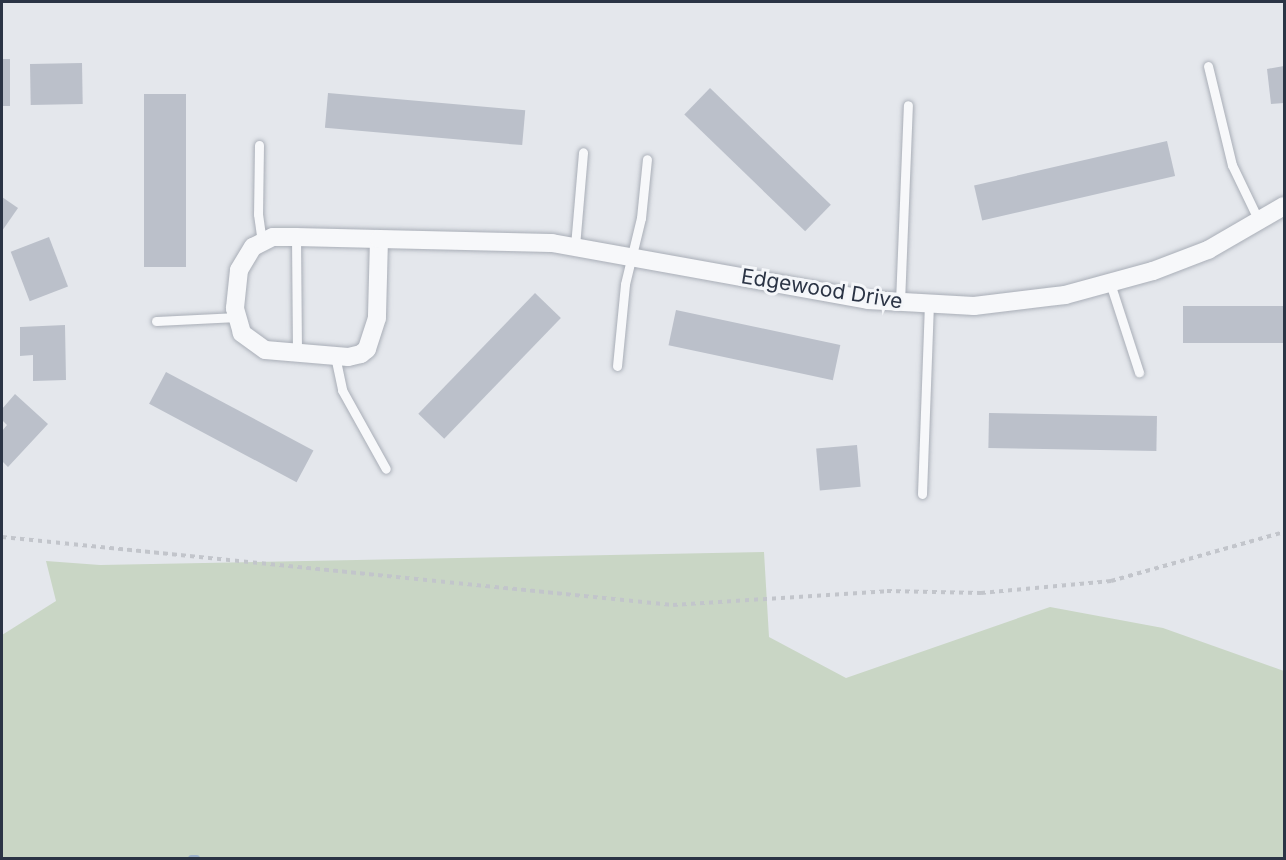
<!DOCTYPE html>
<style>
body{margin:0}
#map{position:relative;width:1286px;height:860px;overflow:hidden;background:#e4e7ec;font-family:Inter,sans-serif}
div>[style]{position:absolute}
.green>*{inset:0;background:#c9d6c5}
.stream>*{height:7px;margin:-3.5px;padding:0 3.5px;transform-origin:3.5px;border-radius:3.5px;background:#9fb4cc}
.building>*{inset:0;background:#bbc0ca;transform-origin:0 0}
.path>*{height:4px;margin-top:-2px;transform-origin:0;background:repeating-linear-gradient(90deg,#c2c5cb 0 4.5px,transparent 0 9px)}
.roads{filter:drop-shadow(0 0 2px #a9aeb7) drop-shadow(0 0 2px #a9aeb7)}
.service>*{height:9px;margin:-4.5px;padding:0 4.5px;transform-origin:4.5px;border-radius:4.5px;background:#f7f8fa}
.minor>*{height:18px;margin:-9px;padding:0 9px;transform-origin:9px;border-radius:9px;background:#f7f8fa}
span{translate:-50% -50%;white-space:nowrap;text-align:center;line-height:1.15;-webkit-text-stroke:6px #f4f6f9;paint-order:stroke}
.street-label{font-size:21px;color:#2b3445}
.frame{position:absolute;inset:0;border:3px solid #2b3445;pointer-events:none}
</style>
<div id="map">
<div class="green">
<div style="clip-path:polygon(764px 552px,769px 637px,846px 678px,1050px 607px,1163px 628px,1284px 671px,1284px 858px,2px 858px,2px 635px,56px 601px,46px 561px,100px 565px)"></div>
</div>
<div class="stream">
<div style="left:191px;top:858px;width:5px"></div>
</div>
<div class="building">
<div style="left:2px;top:59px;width:8px;height:47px"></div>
<div style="left:82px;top:63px;width:41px;height:52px;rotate:89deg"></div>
<div style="clip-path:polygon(1284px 66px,1284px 103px,1271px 104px,1267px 69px)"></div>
<div style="left:710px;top:88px;width:168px;height:37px;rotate:44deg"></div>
<div style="left:328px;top:93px;width:198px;height:35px;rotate:5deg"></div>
<div style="left:144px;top:94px;width:42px;height:173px"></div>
<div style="left:1167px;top:141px;width:36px;height:198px;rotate:77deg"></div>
<div style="clip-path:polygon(2px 197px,18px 208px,2px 231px)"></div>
<div style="left:49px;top:237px;width:53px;height:41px;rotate:69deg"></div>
<div style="left:535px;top:293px;width:36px;height:168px;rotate:44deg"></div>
<div style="left:1284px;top:306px;width:37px;height:101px;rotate:90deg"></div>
<div style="left:676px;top:310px;width:168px;height:36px;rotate:12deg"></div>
<div style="clip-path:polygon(65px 325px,66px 380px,33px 381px,33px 355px,20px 356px,20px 327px)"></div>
<div style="left:166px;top:372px;width:167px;height:36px;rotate:28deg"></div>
<div style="clip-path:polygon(15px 394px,48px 424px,8px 467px,2px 461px,2px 431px,7px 425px,2px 420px,2px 409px)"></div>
<div style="left:989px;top:413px;width:168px;height:35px;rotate:1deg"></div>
<div style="left:857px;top:445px;width:42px;height:41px;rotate:85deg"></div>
</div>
<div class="path">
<div style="left:2px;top:537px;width:674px;rotate:5.79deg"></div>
<div style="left:673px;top:605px;width:214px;rotate:-3.7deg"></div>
<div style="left:887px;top:591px;width:94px;rotate:1.2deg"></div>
<div style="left:981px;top:593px;width:131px;rotate:-5.3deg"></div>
<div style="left:1111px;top:581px;width:180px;rotate:-15.8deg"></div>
</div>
<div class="roads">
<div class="service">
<div style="left:1208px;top:66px;width:102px;rotate:76.4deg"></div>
<div style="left:1232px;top:165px;width:62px;rotate:64.3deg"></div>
<div style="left:259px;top:145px;width:69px;rotate:90.8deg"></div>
<div style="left:258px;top:214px;width:28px;rotate:82deg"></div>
<div style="left:296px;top:237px;width:116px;rotate:89.5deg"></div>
<div style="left:575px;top:246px;width:94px;rotate:-85.1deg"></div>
<div style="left:1110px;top:283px;width:94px;rotate:72deg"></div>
<div style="left:900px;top:302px;width:197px;rotate:-87.7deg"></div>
<div style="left:156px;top:321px;width:82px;rotate:-2.8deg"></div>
<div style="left:335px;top:356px;width:35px;rotate:78deg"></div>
<div style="left:342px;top:390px;width:90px;rotate:60.9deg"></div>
<div style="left:617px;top:366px;width:82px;rotate:-84.4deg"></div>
<div style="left:625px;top:284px;width:68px;rotate:-76.4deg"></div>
<div style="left:641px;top:218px;width:59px;rotate:-84.2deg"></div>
<div style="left:922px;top:494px;width:189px;rotate:-87.9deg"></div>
</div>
<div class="minor">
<div style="left:379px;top:239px;width:79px;rotate:91.5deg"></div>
<div style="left:377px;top:318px;width:33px;rotate:108deg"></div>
<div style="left:367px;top:349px;width:8px;rotate:140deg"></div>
<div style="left:361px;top:354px;width:13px;rotate:167deg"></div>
<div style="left:348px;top:357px;width:83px;rotate:-175.2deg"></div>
<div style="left:265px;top:350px;width:29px;rotate:-144deg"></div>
<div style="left:242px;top:333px;width:26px;rotate:-106deg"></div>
<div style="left:235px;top:308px;width:38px;rotate:-84deg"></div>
<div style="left:239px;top:270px;width:27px;rotate:-59deg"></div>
<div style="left:253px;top:247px;width:22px;rotate:-27deg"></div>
<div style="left:273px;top:237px;width:23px"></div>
<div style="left:296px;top:237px;width:83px;rotate:1.4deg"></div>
<div style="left:379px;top:239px;width:173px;rotate:1.3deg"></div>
<div style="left:552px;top:243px;width:321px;rotate:10.2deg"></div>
<div style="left:868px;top:300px;width:106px;rotate:3.2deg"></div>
<div style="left:974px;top:306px;width:92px;rotate:-6.9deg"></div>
<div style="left:1065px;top:295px;width:91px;rotate:-15.3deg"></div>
<div style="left:1153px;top:271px;width:59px;rotate:-20.9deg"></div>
<div style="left:1208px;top:250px;width:88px;rotate:-30.1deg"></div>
</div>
</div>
<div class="street-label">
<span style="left:822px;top:289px;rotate:9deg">Edgewood Drive</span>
</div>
<div class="frame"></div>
</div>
